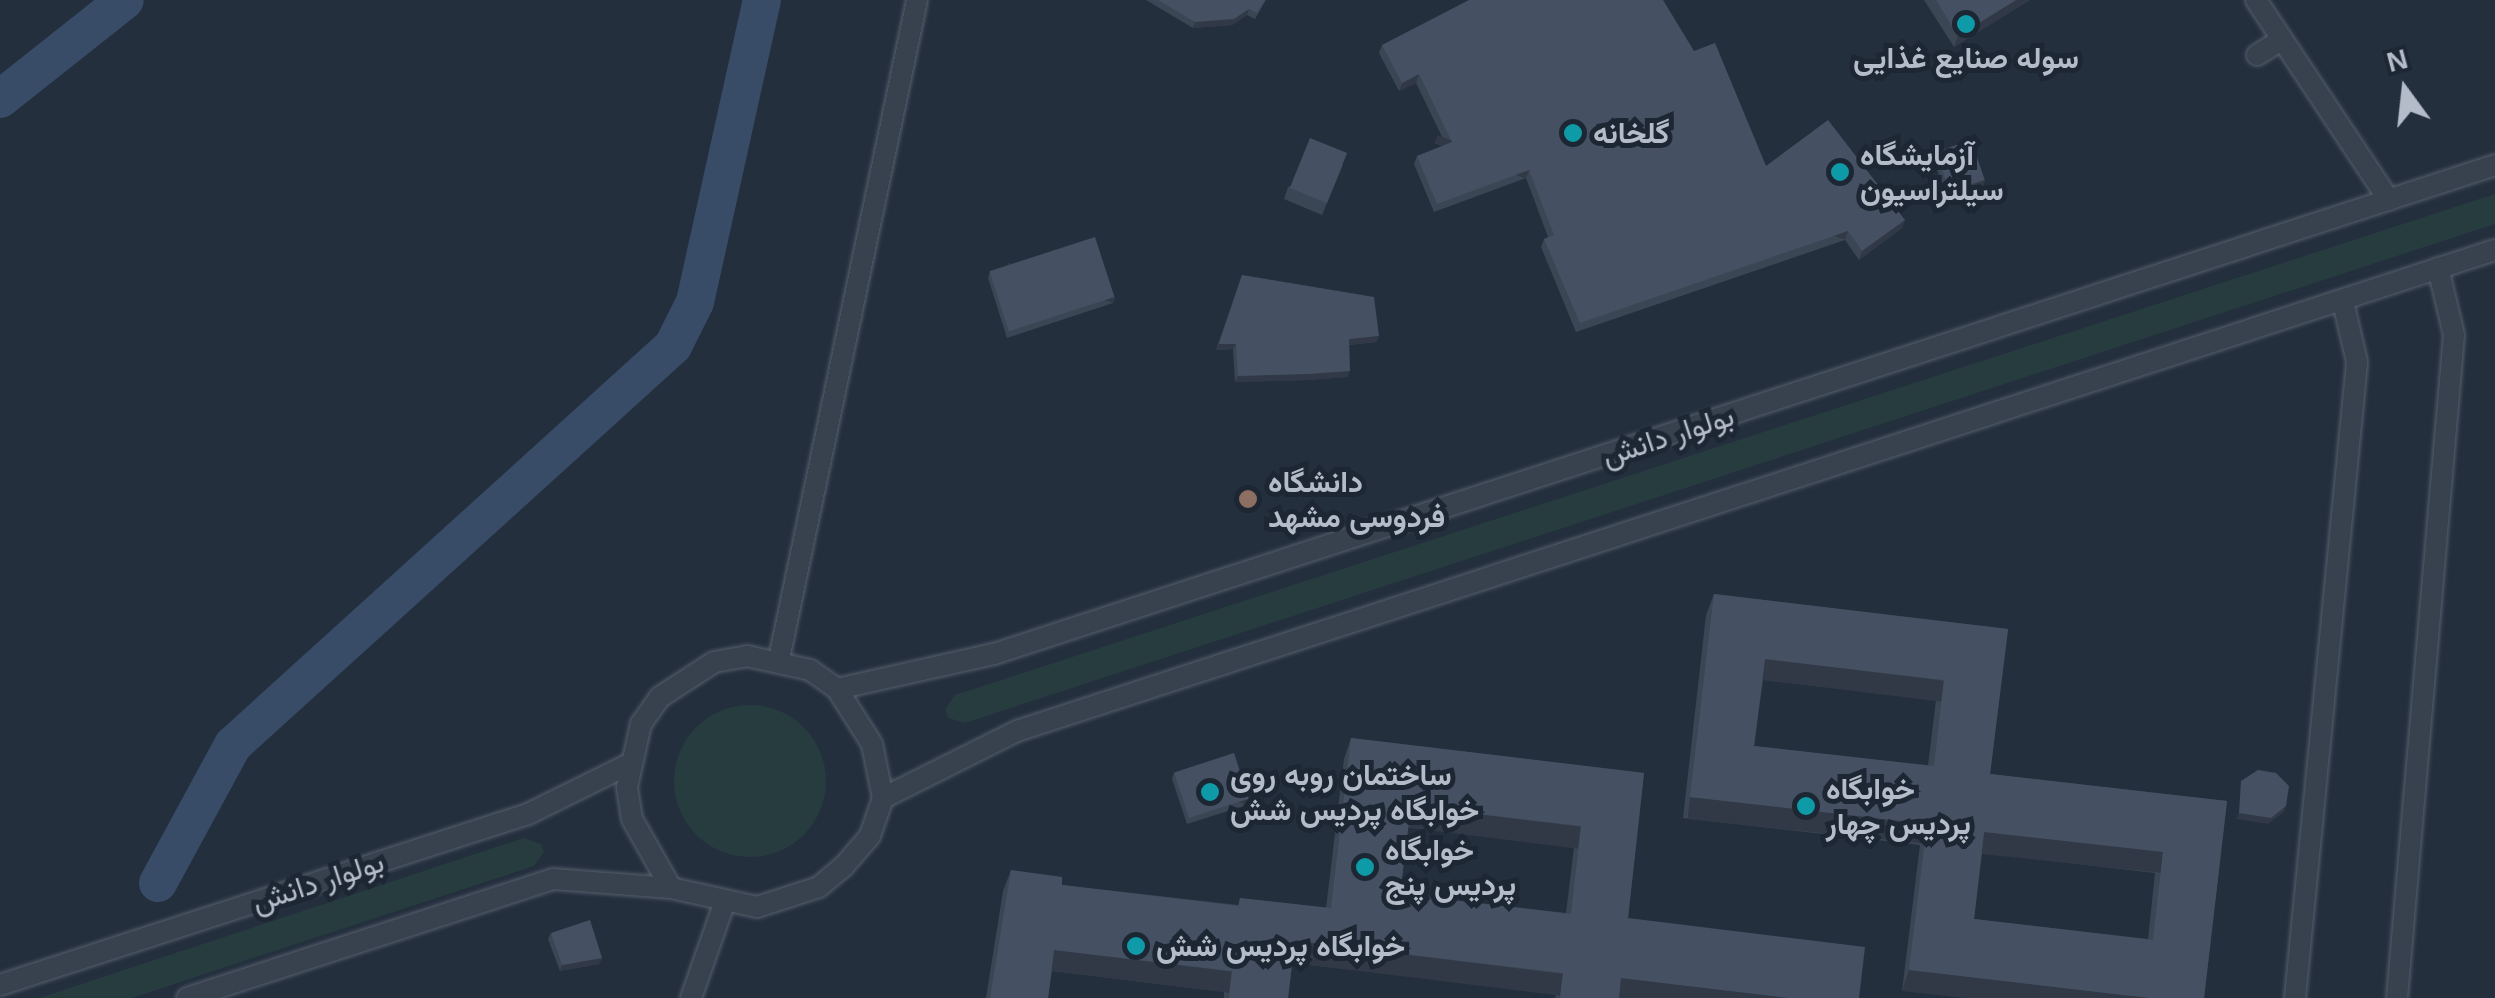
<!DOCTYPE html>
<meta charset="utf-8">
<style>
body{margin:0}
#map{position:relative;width:2495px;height:998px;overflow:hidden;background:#242f3e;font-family:Helvetica,Vazirmatn,sans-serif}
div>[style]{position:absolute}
.green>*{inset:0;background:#263c3f}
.round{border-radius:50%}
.canal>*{height:38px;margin:-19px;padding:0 19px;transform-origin:19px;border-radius:19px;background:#394c67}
.roads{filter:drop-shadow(0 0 2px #565f6c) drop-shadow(0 0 2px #565f6c)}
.lane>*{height:20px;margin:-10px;padding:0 10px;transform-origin:10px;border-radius:10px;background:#38414e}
.wall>*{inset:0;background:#3b4654}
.shaded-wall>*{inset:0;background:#303945;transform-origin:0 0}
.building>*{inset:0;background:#455162;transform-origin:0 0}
.dots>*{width:28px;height:28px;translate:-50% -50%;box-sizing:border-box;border:5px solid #1d2633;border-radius:50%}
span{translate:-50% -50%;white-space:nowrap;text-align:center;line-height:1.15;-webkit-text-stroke:10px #1d2633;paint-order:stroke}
.poi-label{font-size:30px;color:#b4bcc9;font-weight:700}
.left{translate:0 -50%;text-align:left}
.street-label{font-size:30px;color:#b4bcc9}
.north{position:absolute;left:2355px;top:40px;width:100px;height:100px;-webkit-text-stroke:8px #1d2633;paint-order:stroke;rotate:345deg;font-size:28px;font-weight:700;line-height:40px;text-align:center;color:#b4bcc9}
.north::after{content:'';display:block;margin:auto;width:35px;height:45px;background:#b4bcc9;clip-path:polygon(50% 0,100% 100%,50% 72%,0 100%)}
</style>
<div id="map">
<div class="green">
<div style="clip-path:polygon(2495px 194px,2495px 224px,965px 723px,948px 718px,945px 709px,955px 695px)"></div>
<div class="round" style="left:674px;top:705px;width:152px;height:152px"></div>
<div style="clip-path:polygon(524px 838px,541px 844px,544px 852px,534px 866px,132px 998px,39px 998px)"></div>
</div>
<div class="canal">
<div style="left:0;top:99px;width:159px;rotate:-38.4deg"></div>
<div style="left:158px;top:883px;width:157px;rotate:-61.5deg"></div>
<div style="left:233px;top:745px;width:594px;rotate:-42.2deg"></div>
<div style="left:673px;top:346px;width:49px;rotate:-63.4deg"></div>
<div style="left:695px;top:302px;width:309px;rotate:-77.5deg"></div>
</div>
<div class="roads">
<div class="lane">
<div style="left:2256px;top:0;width:240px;rotate:56.4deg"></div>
<div style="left:2257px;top:55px;width:28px;rotate:-32deg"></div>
<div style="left:747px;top:656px;width:65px;rotate:12.5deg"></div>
<div style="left:810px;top:670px;width:33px;rotate:35deg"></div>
<div style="left:837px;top:689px;width:65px;rotate:57.5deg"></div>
<div style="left:872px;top:744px;width:55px;rotate:78.5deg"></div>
<div style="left:883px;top:798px;width:40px;rotate:108.9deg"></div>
<div style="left:870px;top:836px;width:40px;rotate:131deg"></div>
<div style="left:844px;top:866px;width:33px;rotate:140deg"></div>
<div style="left:819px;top:887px;width:65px;rotate:162.1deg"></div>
<div style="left:757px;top:907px;width:88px;rotate:-167.5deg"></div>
<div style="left:671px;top:888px;width:79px;rotate:-119.5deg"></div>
<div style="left:632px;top:819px;width:32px;rotate:-99deg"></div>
<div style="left:627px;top:787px;width:65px;rotate:-77.5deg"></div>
<div style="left:641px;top:724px;width:33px;rotate:-55deg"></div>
<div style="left:660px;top:697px;width:64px;rotate:-32.9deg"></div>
<div style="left:714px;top:662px;width:34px;rotate:-10deg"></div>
<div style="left:779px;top:659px;width:673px;rotate:-78.17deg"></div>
<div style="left:837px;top:689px;width:161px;rotate:-12.6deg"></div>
<div style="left:994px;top:654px;width:1579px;rotate:-18.04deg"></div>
<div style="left:883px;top:798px;width:150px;rotate:-26.6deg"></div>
<div style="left:1017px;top:731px;width:1554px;rotate:-18.03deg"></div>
<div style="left:0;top:985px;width:555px;rotate:-17.95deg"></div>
<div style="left:528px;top:814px;width:113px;rotate:-26.3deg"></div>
<div style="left:187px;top:998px;width:385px;rotate:-18deg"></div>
<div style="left:553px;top:879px;width:118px;rotate:4.4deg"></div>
<div style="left:691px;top:998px;width:100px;rotate:-70.7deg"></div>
<div style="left:2295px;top:998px;width:639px;rotate:-84.43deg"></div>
<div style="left:2357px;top:362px;width:62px;rotate:-103.1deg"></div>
<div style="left:2397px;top:998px;width:665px;rotate:-85.09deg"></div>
<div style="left:2454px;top:335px;width:69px;rotate:-103.4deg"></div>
</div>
</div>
<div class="wall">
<div style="clip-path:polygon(1146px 0,1266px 0,1255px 19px,1247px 15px,1232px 25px,1193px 28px)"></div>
<div style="clip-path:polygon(1924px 0,2030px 0,1954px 47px)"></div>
<div style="clip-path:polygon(1382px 45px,1694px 51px,1766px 166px,1905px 220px,1902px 228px,1859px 260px,1845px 240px,1576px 332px,1541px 247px,1544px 239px,1548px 237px,1526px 178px,1434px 212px,1414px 164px,1417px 156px,1446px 145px,1416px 83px,1399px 91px,1379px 53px)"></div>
<div style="clip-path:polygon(1936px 152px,1985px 180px,1983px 186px,1947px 198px,1933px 158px)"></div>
<div style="clip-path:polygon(1343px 165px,1322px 215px,1284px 199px,1288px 187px)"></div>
<div style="clip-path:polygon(990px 272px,1115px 297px,1113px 303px,1007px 338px,988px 278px)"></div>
<div style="clip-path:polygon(1242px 275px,1377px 342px,1349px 345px,1348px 377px,1307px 380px,1235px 382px,1233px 349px,1216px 350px)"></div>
<div style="clip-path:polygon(evenodd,1714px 594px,2008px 629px,1990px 774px,2227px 801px,2204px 998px,1902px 991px,1920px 845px,1683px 818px,1706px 615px,1714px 594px,1763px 680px,1936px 700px,1928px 766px,1754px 746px,1763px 680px,1714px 594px,1982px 853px,2155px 873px,2148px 939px,1974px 919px,1982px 853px)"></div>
<div style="clip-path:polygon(evenodd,1351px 738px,1644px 773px,1628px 918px,1859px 998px,1555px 998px,1556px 993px,1292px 963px,1288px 998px,1224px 998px,1224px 992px,1052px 971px,1048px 998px,986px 998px,1003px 891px,1011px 870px,1062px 885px,1238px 905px,1240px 898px,1326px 908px,1344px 759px,1351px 738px,1408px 827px,1574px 847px,1566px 913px,1400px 894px,1408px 827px)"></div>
<div style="clip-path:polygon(1174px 773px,1247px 805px,1187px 824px,1172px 779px)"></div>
<div style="clip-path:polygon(551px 933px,602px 958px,599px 964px,560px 971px,548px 939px)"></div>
</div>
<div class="shaded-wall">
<div style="clip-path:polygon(2016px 0,2030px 0,1954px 47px,1958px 36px)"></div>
<div style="clip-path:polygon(1249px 9px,1247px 15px,1232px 25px,1193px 28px,1195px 22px)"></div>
<div style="clip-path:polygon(1419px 74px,1416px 83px,1399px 91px,1402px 83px)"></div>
<div style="left:1529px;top:170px;width:9px;height:98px;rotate:111deg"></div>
<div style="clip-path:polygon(1985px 180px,1983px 186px,1947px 198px,1949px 192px)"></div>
<div style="clip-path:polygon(1905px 220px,1902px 228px,1859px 260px,1862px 251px)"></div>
<div style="left:1848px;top:231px;width:9px;height:283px;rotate:108deg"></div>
<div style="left:1115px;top:297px;width:6px;height:112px;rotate:108deg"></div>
<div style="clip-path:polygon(1379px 336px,1377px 342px,1346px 345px,1349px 339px)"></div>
<div style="clip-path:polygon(1219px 344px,1236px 344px,1233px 349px,1216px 350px)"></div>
<div style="clip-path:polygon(1350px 371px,1348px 377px,1307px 380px,1235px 382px,1238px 376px)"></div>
<div style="left:1765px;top:659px;width:180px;height:21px;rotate:7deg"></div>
<div style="left:1690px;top:797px;width:239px;height:22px;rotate:6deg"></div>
<div style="left:1249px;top:799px;width:6px;height:63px;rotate:108deg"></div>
<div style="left:1411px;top:806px;width:171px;height:22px;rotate:7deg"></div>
<div style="clip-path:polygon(2286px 806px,2284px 812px,2268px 824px,2236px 819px,2239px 813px)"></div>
<div style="left:1984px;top:832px;width:180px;height:22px;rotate:6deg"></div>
<div style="left:1295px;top:941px;width:270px;height:22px;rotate:7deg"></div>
<div style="left:1054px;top:950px;width:179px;height:21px;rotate:7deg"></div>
<div style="clip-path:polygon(602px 958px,599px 964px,560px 971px,562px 965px)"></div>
<div style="clip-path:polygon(1909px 970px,2149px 998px,1963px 998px,1902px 991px)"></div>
<div style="clip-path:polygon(1621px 978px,1789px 998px,1614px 998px)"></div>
</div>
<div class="building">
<div style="clip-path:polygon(1158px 0,1265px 0,1257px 13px,1249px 9px,1234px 19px,1195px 22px)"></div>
<div style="clip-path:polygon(1469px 0,1663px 0,1694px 51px,1715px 43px,1766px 166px,1828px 120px,1905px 220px,1862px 251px,1848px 231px,1580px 323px,1544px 239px,1554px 235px,1529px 170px,1437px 204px,1417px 156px,1452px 142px,1419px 74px,1402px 83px,1382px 45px)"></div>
<div style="clip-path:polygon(1936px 0,2016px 0,1958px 36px)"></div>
<div style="left:1310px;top:138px;width:40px;height:54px;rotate:22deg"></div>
<div style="left:1971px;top:140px;width:42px;height:37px;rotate:71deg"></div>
<div style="left:1095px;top:237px;width:63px;height:111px;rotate:72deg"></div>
<div style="clip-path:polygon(1242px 275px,1374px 297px,1379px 336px,1349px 339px,1350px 371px,1309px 374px,1238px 376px,1236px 344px,1219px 344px)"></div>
<div style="clip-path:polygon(evenodd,1714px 594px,2008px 629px,1990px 774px,2227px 801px,2204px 998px,2149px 998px,1909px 970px,1927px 824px,1690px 797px,1714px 594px,1765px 659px,1944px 680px,1934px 766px,1754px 746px,1765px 659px,1714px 594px,1984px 832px,2163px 852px,2153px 940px,1974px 919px,1984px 832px)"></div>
<div style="clip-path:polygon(evenodd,1351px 738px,1644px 773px,1628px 918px,1865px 947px,1859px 998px,1789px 998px,1621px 978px,1619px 998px,1560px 998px,1563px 973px,1295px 941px,1288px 998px,1229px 998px,1232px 971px,1054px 950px,1048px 998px,990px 998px,1011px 870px,1062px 877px,1062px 885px,1239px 906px,1240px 898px,1331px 908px,1351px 738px,1411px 806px,1581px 826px,1571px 914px,1400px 894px,1411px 806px)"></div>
<div style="left:1234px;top:753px;width:48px;height:63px;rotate:72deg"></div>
<div style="clip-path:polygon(2258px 770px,2276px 773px,2289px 786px,2286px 806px,2271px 818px,2239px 813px,2241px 781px)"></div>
<div style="clip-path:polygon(590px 920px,602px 958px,562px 965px,551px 933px)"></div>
</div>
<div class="dots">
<div style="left:1966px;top:24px;background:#0f9aa8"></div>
<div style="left:1573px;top:133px;background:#0f9aa8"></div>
<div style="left:1840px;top:172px;background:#0f9aa8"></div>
<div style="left:1248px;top:499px;background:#8d6e63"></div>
<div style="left:1210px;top:792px;background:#0f9aa8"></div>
<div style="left:1806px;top:806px;background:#0f9aa8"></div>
<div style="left:1365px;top:867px;background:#0f9aa8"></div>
<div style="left:1136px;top:946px;background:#0f9aa8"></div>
</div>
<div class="poi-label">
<span style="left:1966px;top:58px">سوله صنایع غذایی</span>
<span class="left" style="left:1593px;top:133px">گلخانه</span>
<span class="left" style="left:1860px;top:172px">آزمایشگاه<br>سیلتراسیون</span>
<span class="left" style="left:1268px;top:499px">دانشگاه<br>فردوسی مشهد</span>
<span class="left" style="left:1230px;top:792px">ساختمان روبه روی<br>خوابگاه پردیس شش</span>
<span class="left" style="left:1826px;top:806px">خوابگاه<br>پردیس چهار</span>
<span class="left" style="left:1385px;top:867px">خوابگاه<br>پردیس پنج</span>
<span class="left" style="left:1156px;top:946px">خوابگاه پردیس شش</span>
</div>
<div class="street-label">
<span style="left:1668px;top:436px;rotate:-18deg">بولوار دانش</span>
<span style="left:318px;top:882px;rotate:-18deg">بولوار دانش</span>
</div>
<div class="north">N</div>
</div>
